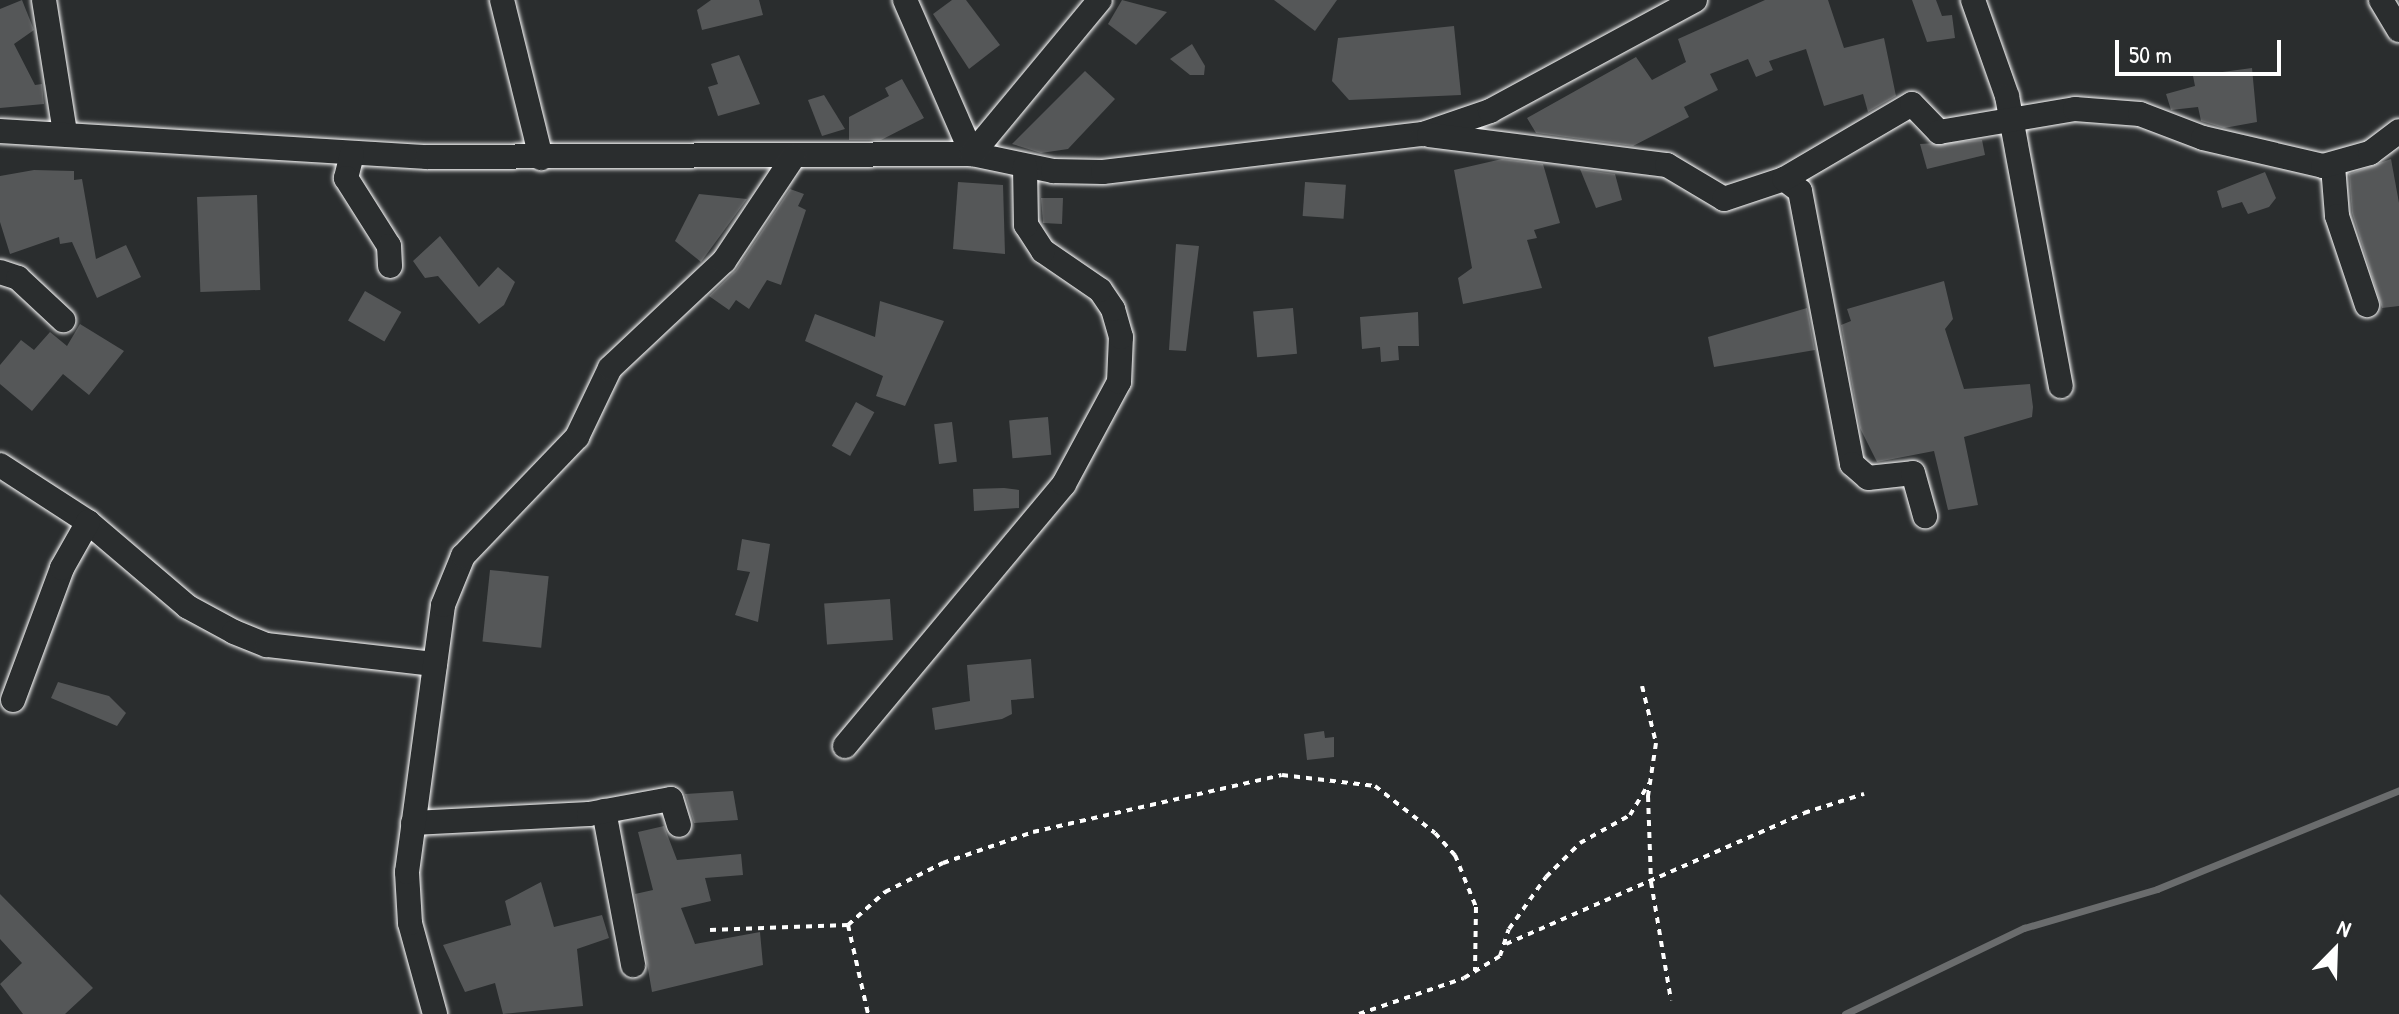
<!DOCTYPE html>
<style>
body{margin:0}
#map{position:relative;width:2399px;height:1014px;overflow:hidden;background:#2a2d2e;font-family:"Patrick Hand",sans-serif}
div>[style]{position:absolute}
.stream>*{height:7px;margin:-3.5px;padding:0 3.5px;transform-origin:3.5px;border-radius:3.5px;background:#6a6c6d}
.building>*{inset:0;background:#555758;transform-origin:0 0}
.path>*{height:4px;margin-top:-2px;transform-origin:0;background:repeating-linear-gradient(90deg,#fff 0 6px,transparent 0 12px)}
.roads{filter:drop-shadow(0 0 2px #fff) drop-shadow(0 0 2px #fff)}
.minor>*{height:24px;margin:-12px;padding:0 12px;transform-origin:12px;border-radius:12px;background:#2a2d2e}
span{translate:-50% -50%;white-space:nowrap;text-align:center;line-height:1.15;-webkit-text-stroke:8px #2a2d2e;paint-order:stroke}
.north{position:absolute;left:2295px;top:910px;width:80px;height:80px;-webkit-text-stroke:6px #2a2d2e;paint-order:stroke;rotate:23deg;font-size:22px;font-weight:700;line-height:32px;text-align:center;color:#fff}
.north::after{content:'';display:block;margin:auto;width:28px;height:36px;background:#fff;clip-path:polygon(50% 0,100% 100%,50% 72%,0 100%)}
.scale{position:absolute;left:2115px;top:40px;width:166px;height:36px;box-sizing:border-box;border:4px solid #fff;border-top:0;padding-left:10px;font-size:24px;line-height:28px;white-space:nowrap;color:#fff;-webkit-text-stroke:6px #2a2d2e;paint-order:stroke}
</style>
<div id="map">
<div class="stream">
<div style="left:1845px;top:1014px;width:199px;rotate:-25.7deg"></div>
<div style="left:2024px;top:928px;width:139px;rotate:-16.3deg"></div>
<div style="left:2157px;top:889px;width:261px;rotate:-22.2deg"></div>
</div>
<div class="building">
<div style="clip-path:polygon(22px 0,34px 30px,14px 44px,35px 85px,42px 84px,44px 104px,0 108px,0 9px)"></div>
<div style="clip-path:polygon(711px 0,759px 0,763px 15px,702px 30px,697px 10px)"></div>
<div style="clip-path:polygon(952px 0,966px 0,1000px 45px,969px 69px,933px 14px)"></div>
<div style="clip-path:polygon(1122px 0,1167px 12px,1136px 45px,1108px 24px)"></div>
<div style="clip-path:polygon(1274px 0,1337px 0,1315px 31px)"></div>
<div style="clip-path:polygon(1765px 0,1828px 0,1844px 48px,1884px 38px,1896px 96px,1868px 112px,1863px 94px,1824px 106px,1806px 49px,1769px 61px,1773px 70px,1756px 77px,1748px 59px,1710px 74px,1718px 90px,1684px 107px,1689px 117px,1633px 146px,1536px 133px,1527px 118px,1636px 57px,1652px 80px,1686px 62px,1678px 39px)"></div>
<div style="clip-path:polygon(1912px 0,1936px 0,1942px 16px,1952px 15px,1955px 38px,1927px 42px)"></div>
<div style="clip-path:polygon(1454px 26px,1461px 95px,1349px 100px,1332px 81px,1338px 38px)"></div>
<div style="clip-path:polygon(1192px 44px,1205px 66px,1204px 75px,1190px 75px,1170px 59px)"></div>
<div style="clip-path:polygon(739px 55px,760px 104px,718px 116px,708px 87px,718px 84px,711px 64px)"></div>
<div style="clip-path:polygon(2252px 68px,2257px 122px,2224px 128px,2201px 121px,2198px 107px,2171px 110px,2166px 94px,2195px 86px,2193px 76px)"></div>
<div style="clip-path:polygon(1085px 71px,1115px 99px,1068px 149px,1041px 153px,1012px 144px)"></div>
<div style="clip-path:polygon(902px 79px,924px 118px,881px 140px,849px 140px,849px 117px,889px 96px,885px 88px)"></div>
<div style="clip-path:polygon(824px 95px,845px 129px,822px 136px,808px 100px)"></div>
<div style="clip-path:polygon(1982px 140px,1985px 155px,1927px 169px,1920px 144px)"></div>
<div style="clip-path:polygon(1502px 159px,1543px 164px,1560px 223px,1534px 230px,1537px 238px,1527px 240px,1542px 288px,1463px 304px,1458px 278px,1472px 268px,1454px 170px)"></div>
<div style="clip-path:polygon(2391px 159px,2399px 203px,2399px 306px,2382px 308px,2352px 213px,2349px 174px)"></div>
<div style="clip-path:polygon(1580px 169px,1615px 174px,1622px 200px,1596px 208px)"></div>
<div style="clip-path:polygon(34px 170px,74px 171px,74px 180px,82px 179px,96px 259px,126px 245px,141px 277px,97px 298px,72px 242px,60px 244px,59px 237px,10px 254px,0 222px,0 176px)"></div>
<div style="clip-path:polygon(2265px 172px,2276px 198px,2269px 207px,2248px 214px,2242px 202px,2222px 208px,2217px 191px)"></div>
<div style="clip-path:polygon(958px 182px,1003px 185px,1005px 254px,953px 249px)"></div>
<div style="left:1305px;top:182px;width:41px;height:34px;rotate:4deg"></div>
<div style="clip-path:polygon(790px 189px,804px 194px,798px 206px,806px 210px,781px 285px,767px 280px,749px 309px,736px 300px,729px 310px,709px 296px,736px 270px)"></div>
<div style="clip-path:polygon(699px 194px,747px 199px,701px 262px,675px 241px)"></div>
<div style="left:257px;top:195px;width:95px;height:60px;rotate:88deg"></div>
<div style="clip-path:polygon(1041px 198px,1063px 198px,1062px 224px,1043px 223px)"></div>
<div style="clip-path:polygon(440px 236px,479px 287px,498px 267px,515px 282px,504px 305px,479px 324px,438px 276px,425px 278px,413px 261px)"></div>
<div style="clip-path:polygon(1176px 244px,1199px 246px,1186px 351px,1169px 350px)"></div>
<div style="clip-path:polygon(1944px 281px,1953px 319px,1945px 329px,1964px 389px,2030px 384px,2033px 407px,2032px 417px,1964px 437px,1978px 505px,1948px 510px,1934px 451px,1877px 462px,1860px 428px,1841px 325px,1851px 321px,1847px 309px)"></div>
<div style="left:365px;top:291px;width:42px;height:34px;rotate:30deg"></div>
<div style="clip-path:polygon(880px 301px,944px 321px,905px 406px,876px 396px,883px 376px,805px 341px,815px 314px,875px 337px)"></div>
<div style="left:1293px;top:308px;width:46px;height:40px;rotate:85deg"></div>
<div style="clip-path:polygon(1807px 308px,1815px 350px,1714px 367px,1708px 337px)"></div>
<div style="clip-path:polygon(1418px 312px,1419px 346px,1398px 346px,1399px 360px,1381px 362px,1380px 347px,1362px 349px,1360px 317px)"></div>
<div style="clip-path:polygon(80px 324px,124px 351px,89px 395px,63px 374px,32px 411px,0 384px,0 365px,21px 340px,34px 350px,50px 332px,67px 346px)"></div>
<div style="left:856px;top:402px;width:21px;height:50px;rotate:29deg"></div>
<div style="left:1048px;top:417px;width:38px;height:39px;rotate:85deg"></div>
<div style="left:952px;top:422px;width:40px;height:18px;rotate:83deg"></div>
<div style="clip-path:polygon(1004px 488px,1019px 490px,1019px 508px,974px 511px,973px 489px)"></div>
<div style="clip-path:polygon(742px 539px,770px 544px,758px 622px,735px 615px,750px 572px,737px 570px)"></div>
<div style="left:490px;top:570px;width:59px;height:72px;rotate:6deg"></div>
<div style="left:890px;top:599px;width:41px;height:66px;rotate:86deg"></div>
<div style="clip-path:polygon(1031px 659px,1034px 698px,1011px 700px,1012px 714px,1002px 719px,935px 730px,932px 708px,970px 701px,967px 665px)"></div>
<div style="clip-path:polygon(58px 682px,109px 696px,126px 713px,117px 726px,51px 698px)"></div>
<div style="clip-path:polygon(1324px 731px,1325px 738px,1334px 737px,1334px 757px,1307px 760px,1304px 734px)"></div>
<div style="clip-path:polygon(733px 791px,738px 820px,694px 823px,685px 794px)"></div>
<div style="clip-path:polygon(664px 826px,677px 860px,741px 854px,743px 875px,705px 878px,711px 901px,681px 908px,695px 944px,760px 932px,763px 965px,652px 992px,635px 894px,653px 890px,638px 832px)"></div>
<div style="clip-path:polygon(541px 882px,554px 927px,602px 915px,609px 938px,577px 949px,583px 1006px,503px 1014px,495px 983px,465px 992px,443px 945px,511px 925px,505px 901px)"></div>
<div style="clip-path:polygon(0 894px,93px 988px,65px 1014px,23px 1014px,0 984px,22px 963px,0 939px)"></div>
</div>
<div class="path">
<div style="left:1642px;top:686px;width:59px;rotate:76.2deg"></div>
<div style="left:1656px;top:743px;width:54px;rotate:98.6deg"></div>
<div style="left:1648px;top:796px;width:86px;rotate:88deg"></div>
<div style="left:1651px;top:882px;width:120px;rotate:80.4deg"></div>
<div style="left:848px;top:925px;width:91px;rotate:77.3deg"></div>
<div style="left:710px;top:930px;width:138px;rotate:-2.1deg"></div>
<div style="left:848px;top:925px;width:50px;rotate:-41.7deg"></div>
<div style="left:885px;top:892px;width:65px;rotate:-26.6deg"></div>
<div style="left:943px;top:863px;width:95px;rotate:-19deg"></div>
<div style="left:1033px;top:832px;width:255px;rotate:-12.9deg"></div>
<div style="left:1282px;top:775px;width:94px;rotate:6.7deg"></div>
<div style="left:1375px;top:786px;width:76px;rotate:38.1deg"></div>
<div style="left:1435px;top:833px;width:30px;rotate:48deg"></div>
<div style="left:1455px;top:855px;width:56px;rotate:68deg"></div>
<div style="left:1476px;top:907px;width:64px;rotate:90.9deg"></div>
<div style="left:1506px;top:944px;width:326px;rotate:-23.7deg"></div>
<div style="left:1804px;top:813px;width:63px;rotate:-17.6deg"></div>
<div style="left:1359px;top:1014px;width:111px;rotate:-18.9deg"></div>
<div style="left:1464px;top:978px;width:42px;rotate:-31.4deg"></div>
<div style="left:1500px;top:956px;width:28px;rotate:-72deg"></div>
<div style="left:1509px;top:929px;width:64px;rotate:-54.6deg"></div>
<div style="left:1546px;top:877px;width:48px;rotate:-45deg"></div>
<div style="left:1580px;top:843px;width:57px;rotate:-29.2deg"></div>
<div style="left:1630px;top:815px;width:37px;rotate:-59deg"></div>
</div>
<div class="roads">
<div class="minor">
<div style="left:44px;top:0;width:135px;rotate:81deg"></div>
<div style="left:502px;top:0;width:163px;rotate:76.1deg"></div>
<div style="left:905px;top:0;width:168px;rotate:66.5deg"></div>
<div style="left:972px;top:154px;width:83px;rotate:11.9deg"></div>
<div style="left:1053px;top:171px;width:50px;rotate:1.1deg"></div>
<div style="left:1103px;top:172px;width:322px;rotate:-6.8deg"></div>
<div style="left:1423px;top:134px;width:71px;rotate:-18.9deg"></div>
<div style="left:1490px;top:111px;width:233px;rotate:-28.4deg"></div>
<div style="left:1973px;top:0;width:102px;rotate:70.5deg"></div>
<div style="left:2007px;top:96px;width:295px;rotate:79.5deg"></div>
<div style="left:2381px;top:0;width:35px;rotate:59deg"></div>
<div style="left:0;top:131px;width:428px;rotate:3.5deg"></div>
<div style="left:427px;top:157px;width:545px;rotate:-0.32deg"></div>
<div style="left:972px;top:154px;width:200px;rotate:-50.3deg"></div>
<div style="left:1429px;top:135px;width:240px;rotate:7.2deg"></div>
<div style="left:1667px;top:165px;width:66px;rotate:30.8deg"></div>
<div style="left:1724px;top:199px;width:63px;rotate:-18.4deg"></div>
<div style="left:1784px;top:179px;width:20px;rotate:37deg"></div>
<div style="left:1800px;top:191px;width:278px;rotate:79.2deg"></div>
<div style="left:1852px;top:464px;width:21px;rotate:41deg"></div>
<div style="left:1868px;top:478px;width:45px;rotate:-6.3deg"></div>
<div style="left:1913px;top:473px;width:45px;rotate:74.4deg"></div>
<div style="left:352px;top:154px;width:25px;rotate:104deg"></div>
<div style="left:346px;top:178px;width:80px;rotate:57.7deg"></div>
<div style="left:389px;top:246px;width:20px;rotate:87deg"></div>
<div style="left:2333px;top:166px;width:50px;rotate:85.4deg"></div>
<div style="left:2337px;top:216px;width:94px;rotate:71.4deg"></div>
<div style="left:1784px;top:179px;width:148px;rotate:-30.4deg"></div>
<div style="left:1912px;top:104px;width:39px;rotate:46deg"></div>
<div style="left:1939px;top:132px;width:138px;rotate:-9.6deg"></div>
<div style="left:2075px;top:109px;width:65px;rotate:4.4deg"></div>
<div style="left:2140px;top:114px;width:67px;rotate:20.9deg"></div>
<div style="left:2203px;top:138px;width:123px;rotate:13.1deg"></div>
<div style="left:2323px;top:166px;width:49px;rotate:-15.5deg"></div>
<div style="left:2370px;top:153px;width:36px;rotate:-37deg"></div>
<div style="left:0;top:272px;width:19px;rotate:18deg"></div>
<div style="left:18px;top:278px;width:62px;rotate:43deg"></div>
<div style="left:0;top:465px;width:105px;rotate:32.9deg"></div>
<div style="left:88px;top:522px;width:131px;rotate:40.4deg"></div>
<div style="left:188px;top:607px;width:52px;rotate:28.5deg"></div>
<div style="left:234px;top:632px;width:35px;rotate:22deg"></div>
<div style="left:267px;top:645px;width:169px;rotate:6.5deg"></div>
<div style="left:13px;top:700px;width:141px;rotate:-69.6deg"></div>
<div style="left:62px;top:568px;width:53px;rotate:-60.5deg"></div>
<div style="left:845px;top:746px;width:341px;rotate:-50.1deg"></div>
<div style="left:1064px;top:484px;width:116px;rotate:-61.7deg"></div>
<div style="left:1119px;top:382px;width:45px;rotate:-87.5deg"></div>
<div style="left:1121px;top:337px;width:29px;rotate:-106deg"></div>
<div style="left:1113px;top:309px;width:23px;rotate:-124deg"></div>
<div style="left:1100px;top:290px;width:69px;rotate:-145.6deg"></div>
<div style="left:1043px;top:251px;width:31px;rotate:-123deg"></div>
<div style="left:1026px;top:225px;width:59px;rotate:-91deg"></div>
<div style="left:604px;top:811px;width:157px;rotate:79.3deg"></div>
<div style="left:413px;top:823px;width:176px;rotate:-2.9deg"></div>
<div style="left:589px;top:814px;width:83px;rotate:-10.4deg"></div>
<div style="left:671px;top:799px;width:27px;rotate:73deg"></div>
<div style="left:435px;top:1014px;width:94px;rotate:-105.4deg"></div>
<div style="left:410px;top:923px;width:51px;rotate:-93.4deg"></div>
<div style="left:407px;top:872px;width:269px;rotate:-82.3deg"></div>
<div style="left:443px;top:605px;width:53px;rotate:-67.8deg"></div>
<div style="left:463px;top:556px;width:165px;rotate:-46.2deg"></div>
<div style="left:577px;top:437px;width:76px;rotate:-64.4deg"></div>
<div style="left:610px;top:368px;width:156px;rotate:-43.2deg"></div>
<div style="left:724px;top:261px;width:126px;rotate:-56.3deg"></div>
</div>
</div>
<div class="north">N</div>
<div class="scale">50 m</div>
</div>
